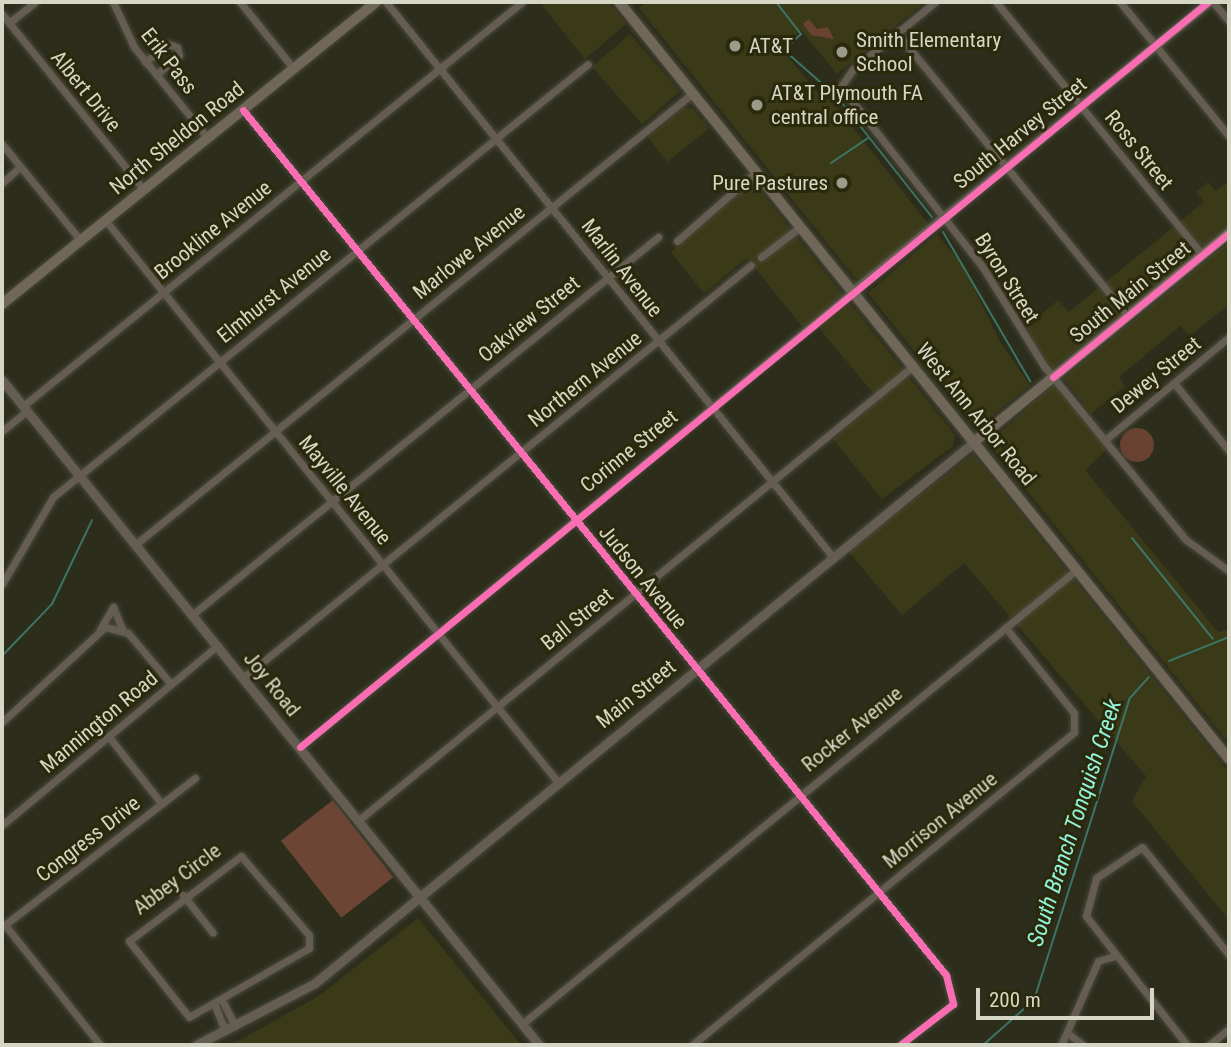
<!DOCTYPE html>
<style>
body{margin:0}
#map{position:relative;width:1231px;height:1047px;overflow:hidden;background:#2d2d1c;font-family:"Roboto Condensed",sans-serif}
div>[style]{position:absolute}
.built>*{inset:0;background:#3b3a18;transform-origin:0 0}
.green>*{inset:0;background:#694232}
.round{border-radius:50%}
.forest>*{inset:0;background:#6d4535;transform-origin:0 0}
.stream>*{height:2px;margin:-1px;padding:0 1px;transform-origin:1px;border-radius:1px;background:#3c7465}
.roads{filter:drop-shadow(0 0 2px #4a4a3c) drop-shadow(0 0 2px #4a4a3c)}
.minor>*{height:7px;margin:-3.5px;padding:0 3.5px;transform-origin:3.5px;border-radius:3.5px;background:#655d51}
.tertiary>*{height:9px;margin:-4.5px;padding:0 4.5px;transform-origin:4.5px;border-radius:4.5px;background:#655d51}
.secondary>*{height:10px;margin:-5px;padding:0 5px;transform-origin:5px;border-radius:5px;background:#706758}
.cycleway>*{height:7px;margin:-3.5px;padding:0 3.5px;transform-origin:3.5px;border-radius:3.5px;background:#f96db3}
.dots>*{width:19px;height:19px;translate:-50% -50%;box-sizing:border-box;border:4px solid #2a290b;border-radius:50%}
span{translate:-50% -50%;white-space:nowrap;text-align:center;line-height:1.15;-webkit-text-stroke:6px #2a290b;paint-order:stroke}
.poi-label{font-size:21px;color:#d6d6c5}
.left{translate:0 -50%;text-align:left}
.right{translate:-100% -50%;text-align:right}
.street-label{font-size:21px;color:#d6d6c5}
.water-label{font-size:23px;color:#94f4db;font-style:italic}
.frame{position:absolute;inset:0;border:4px solid #d6d6c5;pointer-events:none}
.scale{position:absolute;left:976px;top:988px;width:178px;height:32px;box-sizing:border-box;border:4px solid #d6d6c5;border-top:0;padding-left:9px;font-size:21px;line-height:24px;white-space:nowrap;color:#d6d6c5;-webkit-text-stroke:5px #2a290b;paint-order:stroke}
</style>
<div id="map">
<div class="built">
<div style="clip-path:polygon(540px 2px,608px 2px,626px 24px,585px 59px)"></div>
<div style="clip-path:polygon(646px 2px,924px 2px,837px 74px,801px 30px,781px 48px,825px 102px,830px 98px,929px 225px,865px 278px,855px 278px,639px 8px)"></div>
<div style="left:630px;top:34px;width:76px;height:50px;rotate:49deg"></div>
<div style="clip-path:polygon(683px 108px,692px 108px,709px 128px,667px 162px,648px 137px)"></div>
<div style="clip-path:polygon(752px 181px,955px 435px,953px 446px,882px 499px,833px 439px,869px 409px,864px 402px,874px 394px,819px 328px,809px 335px,747px 258px,704px 293px,671px 252px)"></div>
<div style="clip-path:polygon(1229px 181px,1229px 226px,1053px 369px,1024px 330px,1058px 300px,1069px 312px,1204px 202px,1196px 192px,1208px 182px,1216px 191px)"></div>
<div style="clip-path:polygon(937px 234px,964px 267px,1000px 342px,1030px 385px,983px 423px,973px 424px,868px 293px)"></div>
<div style="clip-path:polygon(1229px 242px,1229px 304px,1190px 336px,1180px 326px,1119px 377px,1125px 386px,1091px 414px,1064px 378px)"></div>
<div style="clip-path:polygon(1054px 384px,1107px 449px,1085px 470px,1218px 632px,1229px 630px,1229px 743px,989px 443px)"></div>
<div style="clip-path:polygon(973px 454px,1229px 773px,1229px 920px,1132px 801px,1146px 776px,964px 563px,902px 615px,848px 551px)"></div>
<div style="clip-path:polygon(418px 918px,521px 1045px,231px 1045px,317px 997px)"></div>
</div>
<div class="green">
<div style="clip-path:polygon(809px 19px,817px 29px,828px 27px,834px 39px,811px 35px,803px 24px)"></div>
<div class="round" style="left:1120px;top:428px;width:34px;height:34px"></div>
</div>
<div class="forest">
<div style="left:333px;top:800px;width:98px;height:66px;rotate:52deg"></div>
</div>
<div class="stream">
<div style="left:776px;top:2px;width:41px;rotate:52deg"></div>
<div style="left:801px;top:34px;width:23px;rotate:137deg"></div>
<div style="left:784px;top:50px;width:72px;rotate:41.6deg"></div>
<div style="left:838px;top:98px;width:152px;rotate:51.7deg"></div>
<div style="left:831px;top:163px;width:45px;rotate:-34deg"></div>
<div style="left:943px;top:232px;width:173px;rotate:59.7deg"></div>
<div style="left:1132px;top:538px;width:129px;rotate:51.3deg"></div>
<div style="left:2px;top:656px;width:72px;rotate:-46.1deg"></div>
<div style="left:52px;top:604px;width:93px;rotate:-64.5deg"></div>
<div style="left:1169px;top:661px;width:65px;rotate:-21.8deg"></div>
<div style="left:983px;top:1045px;width:68px;rotate:-41.4deg"></div>
<div style="left:1034px;top:1000px;width:317px;rotate:-72.4deg"></div>
<div style="left:1130px;top:698px;width:28px;rotate:-48deg"></div>
</div>
<div class="roads">
<div class="minor">
<div style="left:113px;top:2px;width:50px;rotate:65deg"></div>
<div style="left:134px;top:47px;width:116px;rotate:51deg"></div>
<div style="left:240px;top:2px;width:85px;rotate:51.2deg"></div>
<div style="left:386px;top:2px;width:711px;rotate:51.16deg"></div>
<div style="left:935px;top:2px;width:106px;rotate:140.7deg"></div>
<div style="left:853px;top:69px;width:22px;rotate:124deg"></div>
<div style="left:841px;top:87px;width:228px;rotate:51.8deg"></div>
<div style="left:982px;top:266px;width:118px;rotate:58.2deg"></div>
<div style="left:1044px;top:366px;width:223px;rotate:50.8deg"></div>
<div style="left:1185px;top:539px;width:54px;rotate:36deg"></div>
<div style="left:996px;top:2px;width:326px;rotate:50.8deg"></div>
<div style="left:1120px;top:2px;width:173px;rotate:50.9deg"></div>
<div style="left:1213px;top:2px;width:25px;rotate:50deg"></div>
<div style="left:2px;top:14px;width:226px;rotate:51.1deg"></div>
<div style="left:9px;top:23px;width:33px;rotate:-39deg"></div>
<div style="left:897px;top:33px;width:365px;rotate:50.8deg"></div>
<div style="left:145px;top:62px;width:29px;rotate:-38deg"></div>
<div style="left:168px;top:44px;width:9px;rotate:18deg"></div>
<div style="left:177px;top:47px;width:8px;rotate:76deg"></div>
<div style="left:179px;top:55px;width:30px;rotate:139deg"></div>
<div style="left:243px;top:110px;width:1115px;rotate:50.9deg"></div>
<div style="left:946px;top:975px;width:30px;rotate:76deg"></div>
<div style="left:953px;top:1004px;width:67px;rotate:142.3deg"></div>
<div style="left:2px;top:144px;width:125px;rotate:50.8deg"></div>
<div style="left:2px;top:183px;width:24px;rotate:-42deg"></div>
<div style="left:106px;top:221px;width:719px;rotate:51.15deg"></div>
<div style="left:677px;top:241px;width:105px;rotate:-41.1deg"></div>
<div style="left:761px;top:257px;width:49px;rotate:-37.6deg"></div>
<div style="left:1174px;top:383px;width:87px;rotate:51deg"></div>
<div style="left:23px;top:406px;width:642px;rotate:-38.99deg"></div>
<div style="left:2px;top:431px;width:32px;rotate:-39deg"></div>
<div style="left:1105px;top:440px;width:161px;rotate:-39.7deg"></div>
<div style="left:136px;top:544px;width:717px;rotate:-39deg"></div>
<div style="left:2px;top:584px;width:101px;rotate:-59.6deg"></div>
<div style="left:53px;top:497px;width:688px;rotate:-38.98deg"></div>
<div style="left:193px;top:614px;width:599px;rotate:-39.03deg"></div>
<div style="left:100px;top:629px;width:26px;rotate:-59deg"></div>
<div style="left:113px;top:607px;width:25px;rotate:67deg"></div>
<div style="left:244px;top:677px;width:653px;rotate:-39.1deg"></div>
<div style="left:2px;top:722px;width:140px;rotate:-42.7deg"></div>
<div style="left:105px;top:627px;width:24px;rotate:15deg"></div>
<div style="left:128px;top:633px;width:67px;rotate:49.9deg"></div>
<div style="left:109px;top:737px;width:85px;rotate:51.7deg"></div>
<div style="left:300px;top:747px;width:717px;rotate:-39.51deg"></div>
<div style="left:360px;top:819px;width:715px;rotate:-39.32deg"></div>
<div style="left:2px;top:825px;width:281px;rotate:-39.8deg"></div>
<div style="left:241px;top:856px;width:104px;rotate:49.3deg"></div>
<div style="left:309px;top:935px;width:13px;rotate:90deg"></div>
<div style="left:309px;top:948px;width:138px;rotate:150.1deg"></div>
<div style="left:189px;top:1017px;width:97px;rotate:-128.3deg"></div>
<div style="left:129px;top:941px;width:141px;rotate:-37.2deg"></div>
<div style="left:183px;top:895px;width:48px;rotate:51.7deg"></div>
<div style="left:5px;top:925px;width:153px;rotate:51.6deg"></div>
<div style="left:2px;top:927px;width:244px;rotate:-37.7deg"></div>
<div style="left:223px;top:1002px;width:27px;rotate:63deg"></div>
<div style="left:215px;top:1006px;width:27px;rotate:68deg"></div>
<div style="left:522px;top:1024px;width:716px;rotate:-39.33deg"></div>
<div style="left:1070px;top:1035px;width:16px;rotate:38deg"></div>
<div style="left:692px;top:1045px;width:494px;rotate:-39.3deg"></div>
<div style="left:1074px;top:732px;width:19px;rotate:-90deg"></div>
<div style="left:1074px;top:713px;width:110px;rotate:-128.7deg"></div>
<div style="left:1061px;top:1045px;width:92px;rotate:-66.2deg"></div>
<div style="left:1098px;top:961px;width:17px;rotate:-17deg"></div>
<div style="left:1187px;top:1045px;width:164px;rotate:-128.1deg"></div>
<div style="left:1086px;top:916px;width:39px;rotate:-75deg"></div>
<div style="left:1096px;top:878px;width:55px;rotate:-34deg"></div>
<div style="left:1142px;top:847px;width:139px;rotate:51.1deg"></div>
<div style="left:1209px;top:1045px;width:26px;rotate:-39deg"></div>
</div>
<div class="tertiary">
<div style="left:853px;top:291px;width:458px;rotate:-39.1deg"></div>
<div style="left:2px;top:380px;width:855px;rotate:51.08deg"></div>
<div style="left:196px;top:1045px;width:134px;rotate:-27.5deg"></div>
<div style="left:315px;top:983px;width:853px;rotate:-39.38deg"></div>
</div>
<div class="secondary">
<div style="left:619px;top:2px;width:972px;rotate:51.14deg"></div>
<div style="left:2px;top:304px;width:481px;rotate:-38.9deg"></div>
<div style="left:974px;top:442px;width:330px;rotate:-39.3deg"></div>
</div>
</div>
<div class="cycleway">
<div style="left:243px;top:110px;width:1115px;rotate:50.9deg"></div>
<div style="left:946px;top:975px;width:30px;rotate:76deg"></div>
<div style="left:953px;top:1004px;width:67px;rotate:142.3deg"></div>
<div style="left:1053px;top:377px;width:227px;rotate:-39.3deg"></div>
<div style="left:300px;top:747px;width:1175px;rotate:-39.37deg"></div>
</div>
<div class="dots">
<div style="left:735px;top:46px;background:#9b9b8a"></div>
<div style="left:842px;top:52px;background:#9b9b8a"></div>
<div style="left:757px;top:105px;background:#9b9b8a"></div>
<div style="left:842px;top:183px;background:#9b9b8a"></div>
</div>
<div class="poi-label">
<span class="left" style="left:856px;top:52px">Smith Elementary<br>School</span>
<span class="left" style="left:749px;top:46px">AT&amp;T</span>
<span class="left" style="left:771px;top:105px">AT&amp;T Plymouth FA<br>central office</span>
<span class="right" style="left:828px;top:183px">Pure Pastures</span>
</div>
<div class="street-label">
<span style="left:169px;top:61px;rotate:52deg">Erik Pass</span>
<span style="left:86px;top:91px;rotate:51deg">Albert Drive</span>
<span style="left:1020px;top:133px;rotate:-39deg">South Harvey Street</span>
<span style="left:177px;top:138px;rotate:-39deg">North Sheldon Road</span>
<span style="left:1139px;top:150px;rotate:51deg">Ross Street</span>
<span style="left:213px;top:230px;rotate:-39deg">Brookline Avenue</span>
<span style="left:469px;top:252px;rotate:-39deg">Marlowe Avenue</span>
<span style="left:622px;top:268px;rotate:52deg">Marlin Avenue</span>
<span style="left:1007px;top:278px;rotate:58deg">Byron Street</span>
<span style="left:1130px;top:292px;rotate:-39deg">South Main Street</span>
<span style="left:274px;top:295px;rotate:-39deg">Elmhurst Avenue</span>
<span style="left:529px;top:319px;rotate:-39deg">Oakview Street</span>
<span style="left:1156px;top:375px;rotate:-39deg">Dewey Street</span>
<span style="left:585px;top:379px;rotate:-39deg">Northern Avenue</span>
<span style="left:976px;top:414px;rotate:51deg">West Ann Arbor Road</span>
<span style="left:629px;top:451px;rotate:-39deg">Corinne Street</span>
<span style="left:345px;top:490px;rotate:51deg">Mayville Avenue</span>
<span style="left:643px;top:577px;rotate:51deg">Judson Avenue</span>
<span style="left:577px;top:619px;rotate:-39deg">Ball Street</span>
<span style="left:272px;top:684px;rotate:51deg">Joy Road</span>
<span style="left:636px;top:694px;rotate:-39deg">Main Street</span>
<span style="left:99px;top:722px;rotate:-40deg">Mannington Road</span>
<span style="left:852px;top:729px;rotate:-39deg">Rocker Avenue</span>
<span style="left:940px;top:820px;rotate:-39deg">Morrison Avenue</span>
<span style="left:88px;top:839px;rotate:-38deg">Congress Drive</span>
<span style="left:177px;top:879px;rotate:-37deg">Abbey Circle</span>
</div>
<div class="water-label">
<span style="left:1075px;top:823px;rotate:-72deg">South Branch Tonquish Creek</span>
</div>
<div class="frame"></div>
<div class="scale">200 m</div>
</div>
